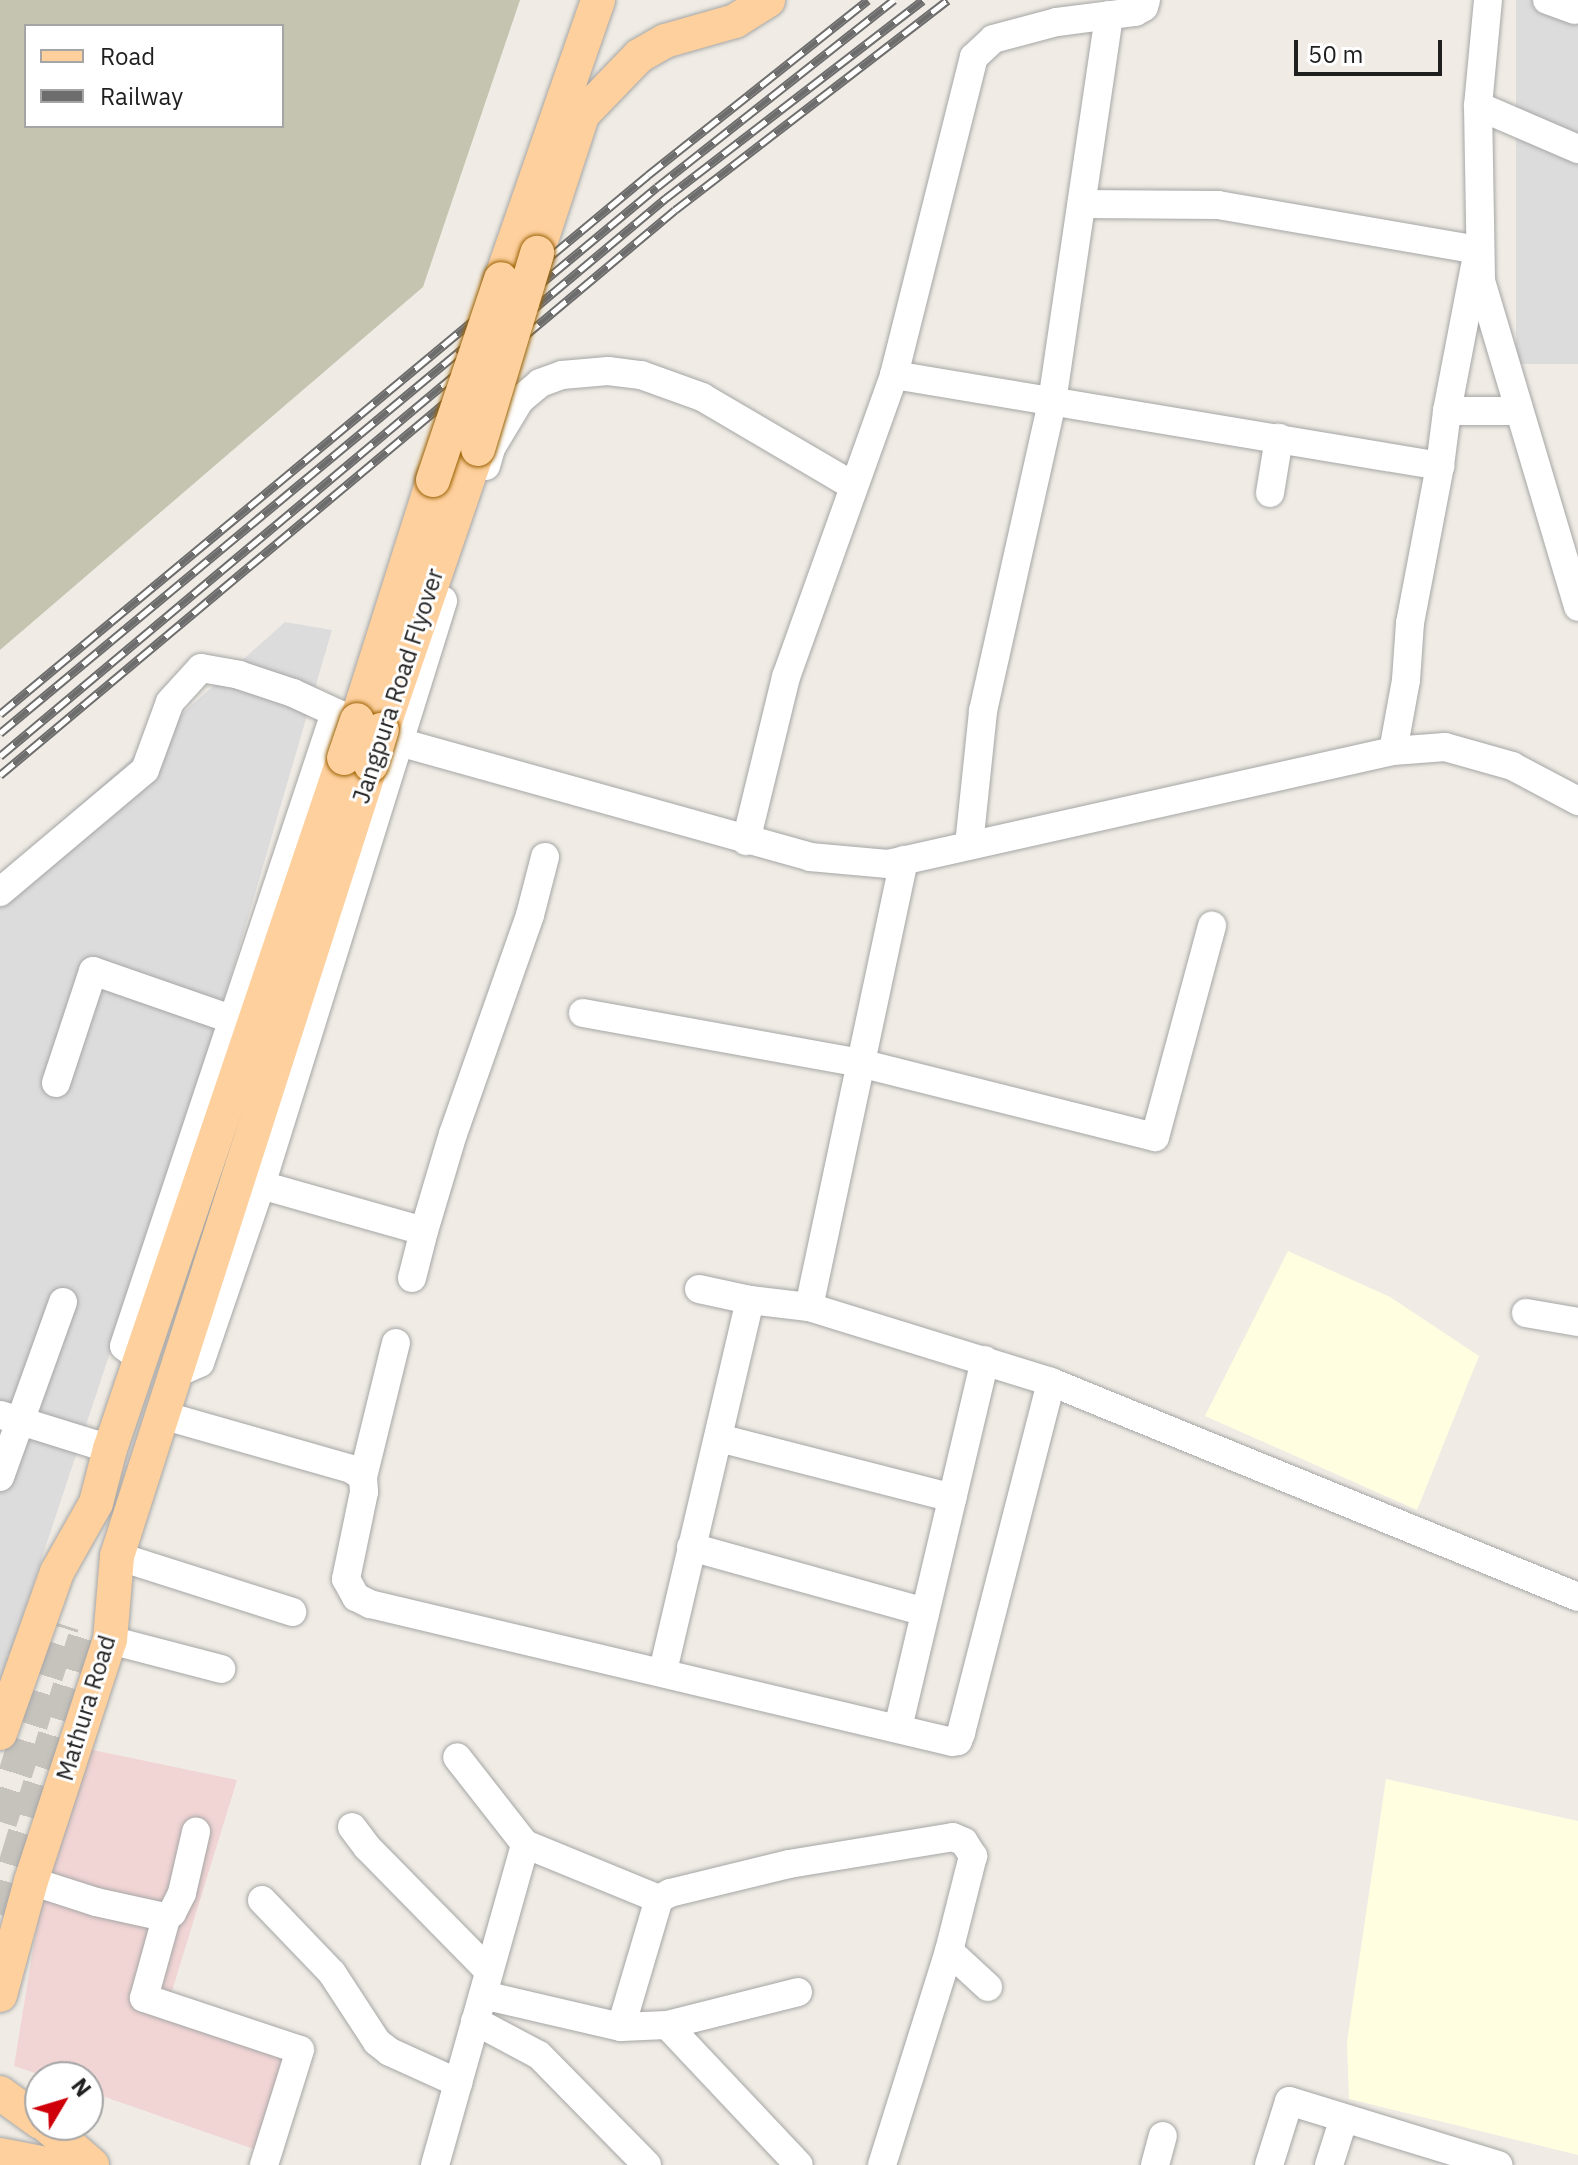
<!DOCTYPE html>
<style>
body{margin:0}
#map{position:relative;width:1578px;height:2165px;overflow:hidden;background:#f0ece5;font-family:"IBM Plex Sans",sans-serif}
div>[style]{position:absolute}
.residential>*{inset:0;background:#dddcdc;transform-origin:0 0}
.commercial>*{inset:0;background:#f1d4d4}
.education>*{inset:0;background:#fffee0}
.construction>*{inset:0;background:#c5c4b0}
.major-tunnel>*{height:34px;margin-top:-17px;transform-origin:0;background:repeating-linear-gradient(90deg,#c6c3bd 0 34px,transparent 0 51px)}
.roads{filter:drop-shadow(0 0 2px #a6a6a6) drop-shadow(0 0 2px #a6a6a6)}
.minor>*{height:28px;margin:-14px;padding:0 14px;transform-origin:14px;border-radius:14px;background:#fff}
.major>*{height:34px;margin:-17px;padding:0 17px;transform-origin:17px;border-radius:17px;background:#fed09d}
.rail>*{height:9px;margin-top:-4.5px;transform-origin:0;background:repeating-linear-gradient(90deg,#fff 0 18px,#6d6d6d 0 36px);box-sizing:border-box;border-block:2px solid #6d6d6d}
.bridges{filter:drop-shadow(0 0 2px #9b6100) drop-shadow(0 0 2px #9b6100)}
.major-bridge>*{height:34px;margin:-17px;padding:0 17px;transform-origin:17px;border-radius:17px;background:#fed09d}
span{translate:-50% -50%;white-space:nowrap;text-align:center;line-height:1.15;-webkit-text-stroke:6px #fff;paint-order:stroke}
.street-label{font-size:24px;color:#1f1f1f}
.legend{position:absolute;left:24px;top:24px;width:260px;height:104px;box-sizing:border-box;background:#fff;border:2px solid #a5a5a5;margin:0;padding:10px 14px;list-style:none;font-size:24px;color:#1f1f1f}
.legend li{display:flex;align-items:center;gap:16px;height:40px}
.legend b{width:40px;border:2px solid #a5a5a5}
.north{position:absolute;left:24px;top:2061px;width:80px;height:80px;box-sizing:border-box;background:#fff;border:2px solid #a5a5a5;border-radius:50%;rotate:52deg;font-size:22px;font-weight:700;line-height:32px;text-align:center;color:#1f1f1f}
.north::after{content:'';display:block;margin:auto;width:28px;height:36px;background:#cf0009;clip-path:polygon(50% 0,100% 100%,50% 72%,0 100%)}
.scale{position:absolute;left:1294px;top:40px;width:148px;height:36px;box-sizing:border-box;border:4px solid #1f1f1f;border-top:0;padding-left:10px;font-size:24px;line-height:28px;white-space:nowrap;color:#1f1f1f;-webkit-text-stroke:6px #fff;paint-order:stroke}
</style>
<div id="map">
<div class="residential">
<div style="left:1516px;top:0;width:62px;height:364px"></div>
<div style="clip-path:polygon(285px 622px,332px 630px,200px 1082px,0 1684px,0 876px)"></div>
</div>
<div class="commercial">
<div style="clip-path:polygon(88px 1749px,237px 1780px,167px 2007px,311px 2046px,280px 2158px,88px 2091px,88px 2077px,47px 2077px,14px 2066px,44px 1882px)"></div>
</div>
<div class="education">
<div style="clip-path:polygon(1288px 1251px,1390px 1297px,1479px 1356px,1417px 1510px,1205px 1416px)"></div>
<div style="clip-path:polygon(1386px 1779px,1578px 1821px,1578px 2155px,1349px 2099px,1347px 2042px)"></div>
</div>
<div class="construction">
<div style="clip-path:polygon(evenodd,0 0,520px 0,423px 287px,0 650px,0 0,26px 26px,282px 26px,282px 126px,26px 126px,26px 26px)"></div>
</div>
<div class="major-tunnel">
<div style="left:0;top:1822px;width:207px;rotate:-72.5deg"></div>
<div style="left:0;top:1915px;width:295px;rotate:-73deg"></div>
</div>
<div class="roads">
<div class="minor">
<div style="left:1488px;top:0;width:106px;rotate:95.4deg"></div>
<div style="left:1478px;top:106px;width:175px;rotate:89deg"></div>
<div style="left:1481px;top:281px;width:340px;rotate:73.4deg"></div>
<div style="left:1547px;top:0;width:29px;rotate:20deg"></div>
<div style="left:1478px;top:106px;width:109px;rotate:23.3deg"></div>
<div style="left:1083px;top:204px;width:135px;rotate:0.4deg"></div>
<div style="left:1218px;top:205px;width:264px;rotate:9.8deg"></div>
<div style="left:894px;top:375px;width:554px;rotate:9.46deg"></div>
<div style="left:1440px;top:466px;width:55px;rotate:-82.7deg"></div>
<div style="left:1447px;top:411px;width:71px"></div>
<div style="left:1447px;top:411px;width:148px;rotate:-79.1deg"></div>
<div style="left:486px;top:466px;width:19px;rotate:-74deg"></div>
<div style="left:491px;top:448px;width:56px;rotate:-58.9deg"></div>
<div style="left:520px;top:400px;width:26px;rotate:-40deg"></div>
<div style="left:540px;top:383px;width:23px;rotate:-20deg"></div>
<div style="left:562px;top:375px;width:46px;rotate:-5deg"></div>
<div style="left:608px;top:371px;width:33px;rotate:7deg"></div>
<div style="left:641px;top:375px;width:65px;rotate:19.8deg"></div>
<div style="left:702px;top:397px;width:174px;rotate:30.4deg"></div>
<div style="left:1270px;top:493px;width:56px;rotate:-80.7deg"></div>
<div style="left:1393px;top:751px;width:72px;rotate:-79.6deg"></div>
<div style="left:1406px;top:680px;width:57px;rotate:-86deg"></div>
<div style="left:1410px;top:623px;width:160px;rotate:-79.2deg"></div>
<div style="left:746px;top:841px;width:169px;rotate:-76.3deg"></div>
<div style="left:786px;top:677px;width:321px;rotate:-70.3deg"></div>
<div style="left:894px;top:375px;width:328px;rotate:-75.9deg"></div>
<div style="left:974px;top:57px;width:26px;rotate:-43deg"></div>
<div style="left:993px;top:39px;width:66px;rotate:-14.9deg"></div>
<div style="left:1057px;top:22px;width:79px;rotate:-7.3deg"></div>
<div style="left:1135px;top:12px;width:10px;rotate:-29deg"></div>
<div style="left:1144px;top:7px;width:7px;rotate:-74deg"></div>
<div style="left:969px;top:845px;width:135px;rotate:-84deg"></div>
<div style="left:983px;top:711px;width:317px;rotate:-77.4deg"></div>
<div style="left:1052px;top:402px;width:391px;rotate:-81.6deg"></div>
<div style="left:0;top:892px;width:189px;rotate:-40.1deg"></div>
<div style="left:145px;top:770px;width:72px;rotate:-69.8deg"></div>
<div style="left:170px;top:702px;width:46px;rotate:-47.6deg"></div>
<div style="left:201px;top:668px;width:39px;rotate:10deg"></div>
<div style="left:239px;top:675px;width:57px;rotate:18.4deg"></div>
<div style="left:293px;top:693px;width:117px;rotate:24.8deg"></div>
<div style="left:399px;top:742px;width:427px;rotate:15.6deg"></div>
<div style="left:810px;top:857px;width:78px;rotate:5.1deg"></div>
<div style="left:888px;top:864px;width:517px;rotate:-12.61deg"></div>
<div style="left:1393px;top:751px;width:52px;rotate:-4.4deg"></div>
<div style="left:1445px;top:747px;width:70px;rotate:15.8deg"></div>
<div style="left:1512px;top:766px;width:75px;rotate:27.9deg"></div>
<div style="left:583px;top:1013px;width:281px;rotate:10.2deg"></div>
<div style="left:860px;top:1063px;width:304px;rotate:14.1deg"></div>
<div style="left:1155px;top:1137px;width:219px;rotate:-74.9deg"></div>
<div style="left:56px;top:1083px;width:118px;rotate:-71.7deg"></div>
<div style="left:93px;top:971px;width:146px;rotate:19.2deg"></div>
<div style="left:261px;top:1185px;width:169px;rotate:15.8deg"></div>
<div style="left:424px;top:1231px;width:101px;rotate:-73.4deg"></div>
<div style="left:453px;top:1134px;width:232px;rotate:-70.6deg"></div>
<div style="left:530px;top:915px;width:60px;rotate:-75.5deg"></div>
<div style="left:412px;top:1278px;width:49px;rotate:-75.7deg"></div>
<div style="left:699px;top:1289px;width:52px;rotate:12.2deg"></div>
<div style="left:750px;top:1300px;width:59px;rotate:6.8deg"></div>
<div style="left:809px;top:1307px;width:253px;rotate:17.2deg"></div>
<div style="left:1051px;top:1382px;width:569px;rotate:22.19deg"></div>
<div style="left:809px;top:1307px;width:457px;rotate:-78deg"></div>
<div style="left:1526px;top:1313px;width:53px;rotate:9.8deg"></div>
<div style="left:141px;top:1359px;width:21px;rotate:-143deg"></div>
<div style="left:124px;top:1346px;width:667px;rotate:-71.57deg"></div>
<div style="left:175px;top:1374px;width:27px;rotate:-24deg"></div>
<div style="left:200px;top:1363px;width:188px;rotate:-71.1deg"></div>
<div style="left:261px;top:1185px;width:612px;rotate:-72.69deg"></div>
<div style="left:1px;top:1415px;width:114px;rotate:17.3deg"></div>
<div style="left:162px;top:1415px;width:197px;rotate:15.9deg"></div>
<div style="left:351px;top:1469px;width:14px;rotate:34deg"></div>
<div style="left:363px;top:1477px;width:15px;rotate:86deg"></div>
<div style="left:364px;top:1492px;width:89px;rotate:101.7deg"></div>
<div style="left:346px;top:1579px;width:21px;rotate:61deg"></div>
<div style="left:356px;top:1597px;width:16px;rotate:27deg"></div>
<div style="left:370px;top:1604px;width:598px;rotate:13.34deg"></div>
<div style="left:952px;top:1742px;width:6px;rotate:-9deg"></div>
<div style="left:958px;top:1741px;width:9px;rotate:-69deg"></div>
<div style="left:961px;top:1733px;width:362px;rotate:-75.6deg"></div>
<div style="left:719px;top:1438px;width:241px;rotate:14.4deg"></div>
<div style="left:0;top:1477px;width:186px;rotate:-70.2deg"></div>
<div style="left:363px;top:1477px;width:138px;rotate:-76.2deg"></div>
<div style="left:691px;top:1547px;width:243px;rotate:15.5deg"></div>
<div style="left:117px;top:1556px;width:184px;rotate:17.7deg"></div>
<div style="left:110px;top:1640px;width:115px;rotate:14.6deg"></div>
<div style="left:663px;top:1671px;width:381px;rotate:-76.8deg"></div>
<div style="left:898px;top:1728px;width:378px;rotate:-76.7deg"></div>
<div style="left:352px;top:1827px;width:25px;rotate:53deg"></div>
<div style="left:367px;top:1847px;width:174px;rotate:45.5deg"></div>
<div style="left:525px;top:1844px;width:145px;rotate:22.3deg"></div>
<div style="left:31px;top:1881px;width:68px;rotate:17.9deg"></div>
<div style="left:96px;top:1902px;width:70px;rotate:12.4deg"></div>
<div style="left:164px;top:1917px;width:9px;rotate:-27deg"></div>
<div style="left:172px;top:1913px;width:22px;rotate:-63deg"></div>
<div style="left:182px;top:1893px;width:63px;rotate:-77.1deg"></div>
<div style="left:262px;top:1900px;width:101px;rotate:46.2deg"></div>
<div style="left:332px;top:1973px;width:82px;rotate:56.9deg"></div>
<div style="left:377px;top:2042px;width:16px;rotate:38deg"></div>
<div style="left:390px;top:2052px;width:75px;rotate:24.5deg"></div>
<div style="left:167px;top:1915px;width:86px;rotate:105.5deg"></div>
<div style="left:144px;top:1998px;width:164px;rotate:18.4deg"></div>
<div style="left:300px;top:2050px;width:121px;rotate:107.4deg"></div>
<div style="left:949px;top:1951px;width:53px;rotate:42.7deg"></div>
<div style="left:483px;top:1995px;width:142px;rotate:13.1deg"></div>
<div style="left:621px;top:2027px;width:46px;rotate:-2.5deg"></div>
<div style="left:667px;top:2025px;width:135px;rotate:-14.1deg"></div>
<div style="left:475px;top:2021px;width:72px;rotate:28deg"></div>
<div style="left:539px;top:2055px;width:154px;rotate:45.5deg"></div>
<div style="left:667px;top:2025px;width:192px;rotate:46.7deg"></div>
<div style="left:621px;top:2027px;width:134px;rotate:-73.5deg"></div>
<div style="left:659px;top:1899px;width:13px;rotate:-29deg"></div>
<div style="left:670px;top:1893px;width:122px;rotate:-13.7deg"></div>
<div style="left:789px;top:1864px;width:166px;rotate:-9.3deg"></div>
<div style="left:953px;top:1837px;width:12px;rotate:24deg"></div>
<div style="left:964px;top:1842px;width:17px;rotate:57deg"></div>
<div style="left:973px;top:1856px;width:98px;rotate:104.2deg"></div>
<div style="left:949px;top:1951px;width:224px;rotate:107.4deg"></div>
<div style="left:435px;top:2165px;width:333px;rotate:-74.3deg"></div>
<div style="left:525px;top:1844px;width:110px;rotate:-128deg"></div>
<div style="left:1155px;top:2165px;width:30px;rotate:-75deg"></div>
<div style="left:1269px;top:2165px;width:67px;rotate:-72.6deg"></div>
<div style="left:1289px;top:2101px;width:219px;rotate:17deg"></div>
<div style="left:1329px;top:2165px;width:49px;rotate:-72.3deg"></div>
</div>
<div class="major">
<div style="left:583px;top:114px;width:81px;rotate:-46deg"></div>
<div style="left:639px;top:56px;width:30px;rotate:-30deg"></div>
<div style="left:665px;top:41px;width:73px;rotate:-15.9deg"></div>
<div style="left:735px;top:21px;width:39px;rotate:-32deg"></div>
<div style="left:537px;top:253px;width:151px;rotate:-71.8deg"></div>
<div style="left:501px;top:279px;width:295px;rotate:-70.8deg"></div>
<div style="left:357px;top:720px;width:252px;rotate:-72.4deg"></div>
<div style="left:382px;top:730px;width:297px;rotate:-71.1deg"></div>
<div style="left:0;top:1733px;width:171px;rotate:-70.5deg"></div>
<div style="left:57px;top:1572px;width:79px;rotate:-60.5deg"></div>
<div style="left:96px;top:1503px;width:56px;rotate:-75.5deg"></div>
<div style="left:110px;top:1449px;width:730px;rotate:-71.29deg"></div>
<div style="left:0;top:1995px;width:118px;rotate:-74.8deg"></div>
<div style="left:31px;top:1881px;width:254px;rotate:-71.9deg"></div>
<div style="left:110px;top:1640px;width:84px;rotate:-85.2deg"></div>
<div style="left:117px;top:1556px;width:831px;rotate:-72.2deg"></div>
<div style="left:0;top:2093px;width:49px;rotate:35.9deg"></div>
<div style="left:46px;top:2125px;width:61px;rotate:41deg"></div>
<div style="left:0;top:2155px;width:52px;rotate:11.1deg"></div>
</div>
</div>
<div class="rail">
<div style="left:0;top:714px;width:843px;rotate:-39.75deg"></div>
<div style="left:648px;top:175px;width:281px;rotate:-38.5deg"></div>
<div style="left:0;top:733px;width:854px;rotate:-39.73deg"></div>
<div style="left:657px;top:187px;width:302px;rotate:-38.3deg"></div>
<div style="left:0;top:756px;width:869px;rotate:-39.96deg"></div>
<div style="left:666px;top:198px;width:324px;rotate:-37.6deg"></div>
<div style="left:0;top:775px;width:880px;rotate:-39.93deg"></div>
<div style="left:675px;top:210px;width:344px;rotate:-37.6deg"></div>
</div>
<div class="bridges">
<div class="major-bridge">
<div style="left:478px;top:449px;width:205px;rotate:-73.2deg"></div>
<div style="left:433px;top:480px;width:212px;rotate:-71.3deg"></div>
<div style="left:344px;top:758px;width:40px;rotate:-71.1deg"></div>
<div style="left:371px;top:765px;width:37px;rotate:-73deg"></div>
</div>
</div>
<div class="street-label">
<span style="left:398px;top:686px;rotate:-72deg">Jangpura Road Flyover</span>
<span style="left:86px;top:1708px;rotate:-73deg">Mathura Road</span>
</div>
<ul class="legend">
<li><b style="height:10px;background:#fed09d"></b>Road</li>
<li><b style="height:10px;background:#6d6d6d"></b>Railway</li>
</ul>
<div class="north">N</div>
<div class="scale">50 m</div>
</div>
